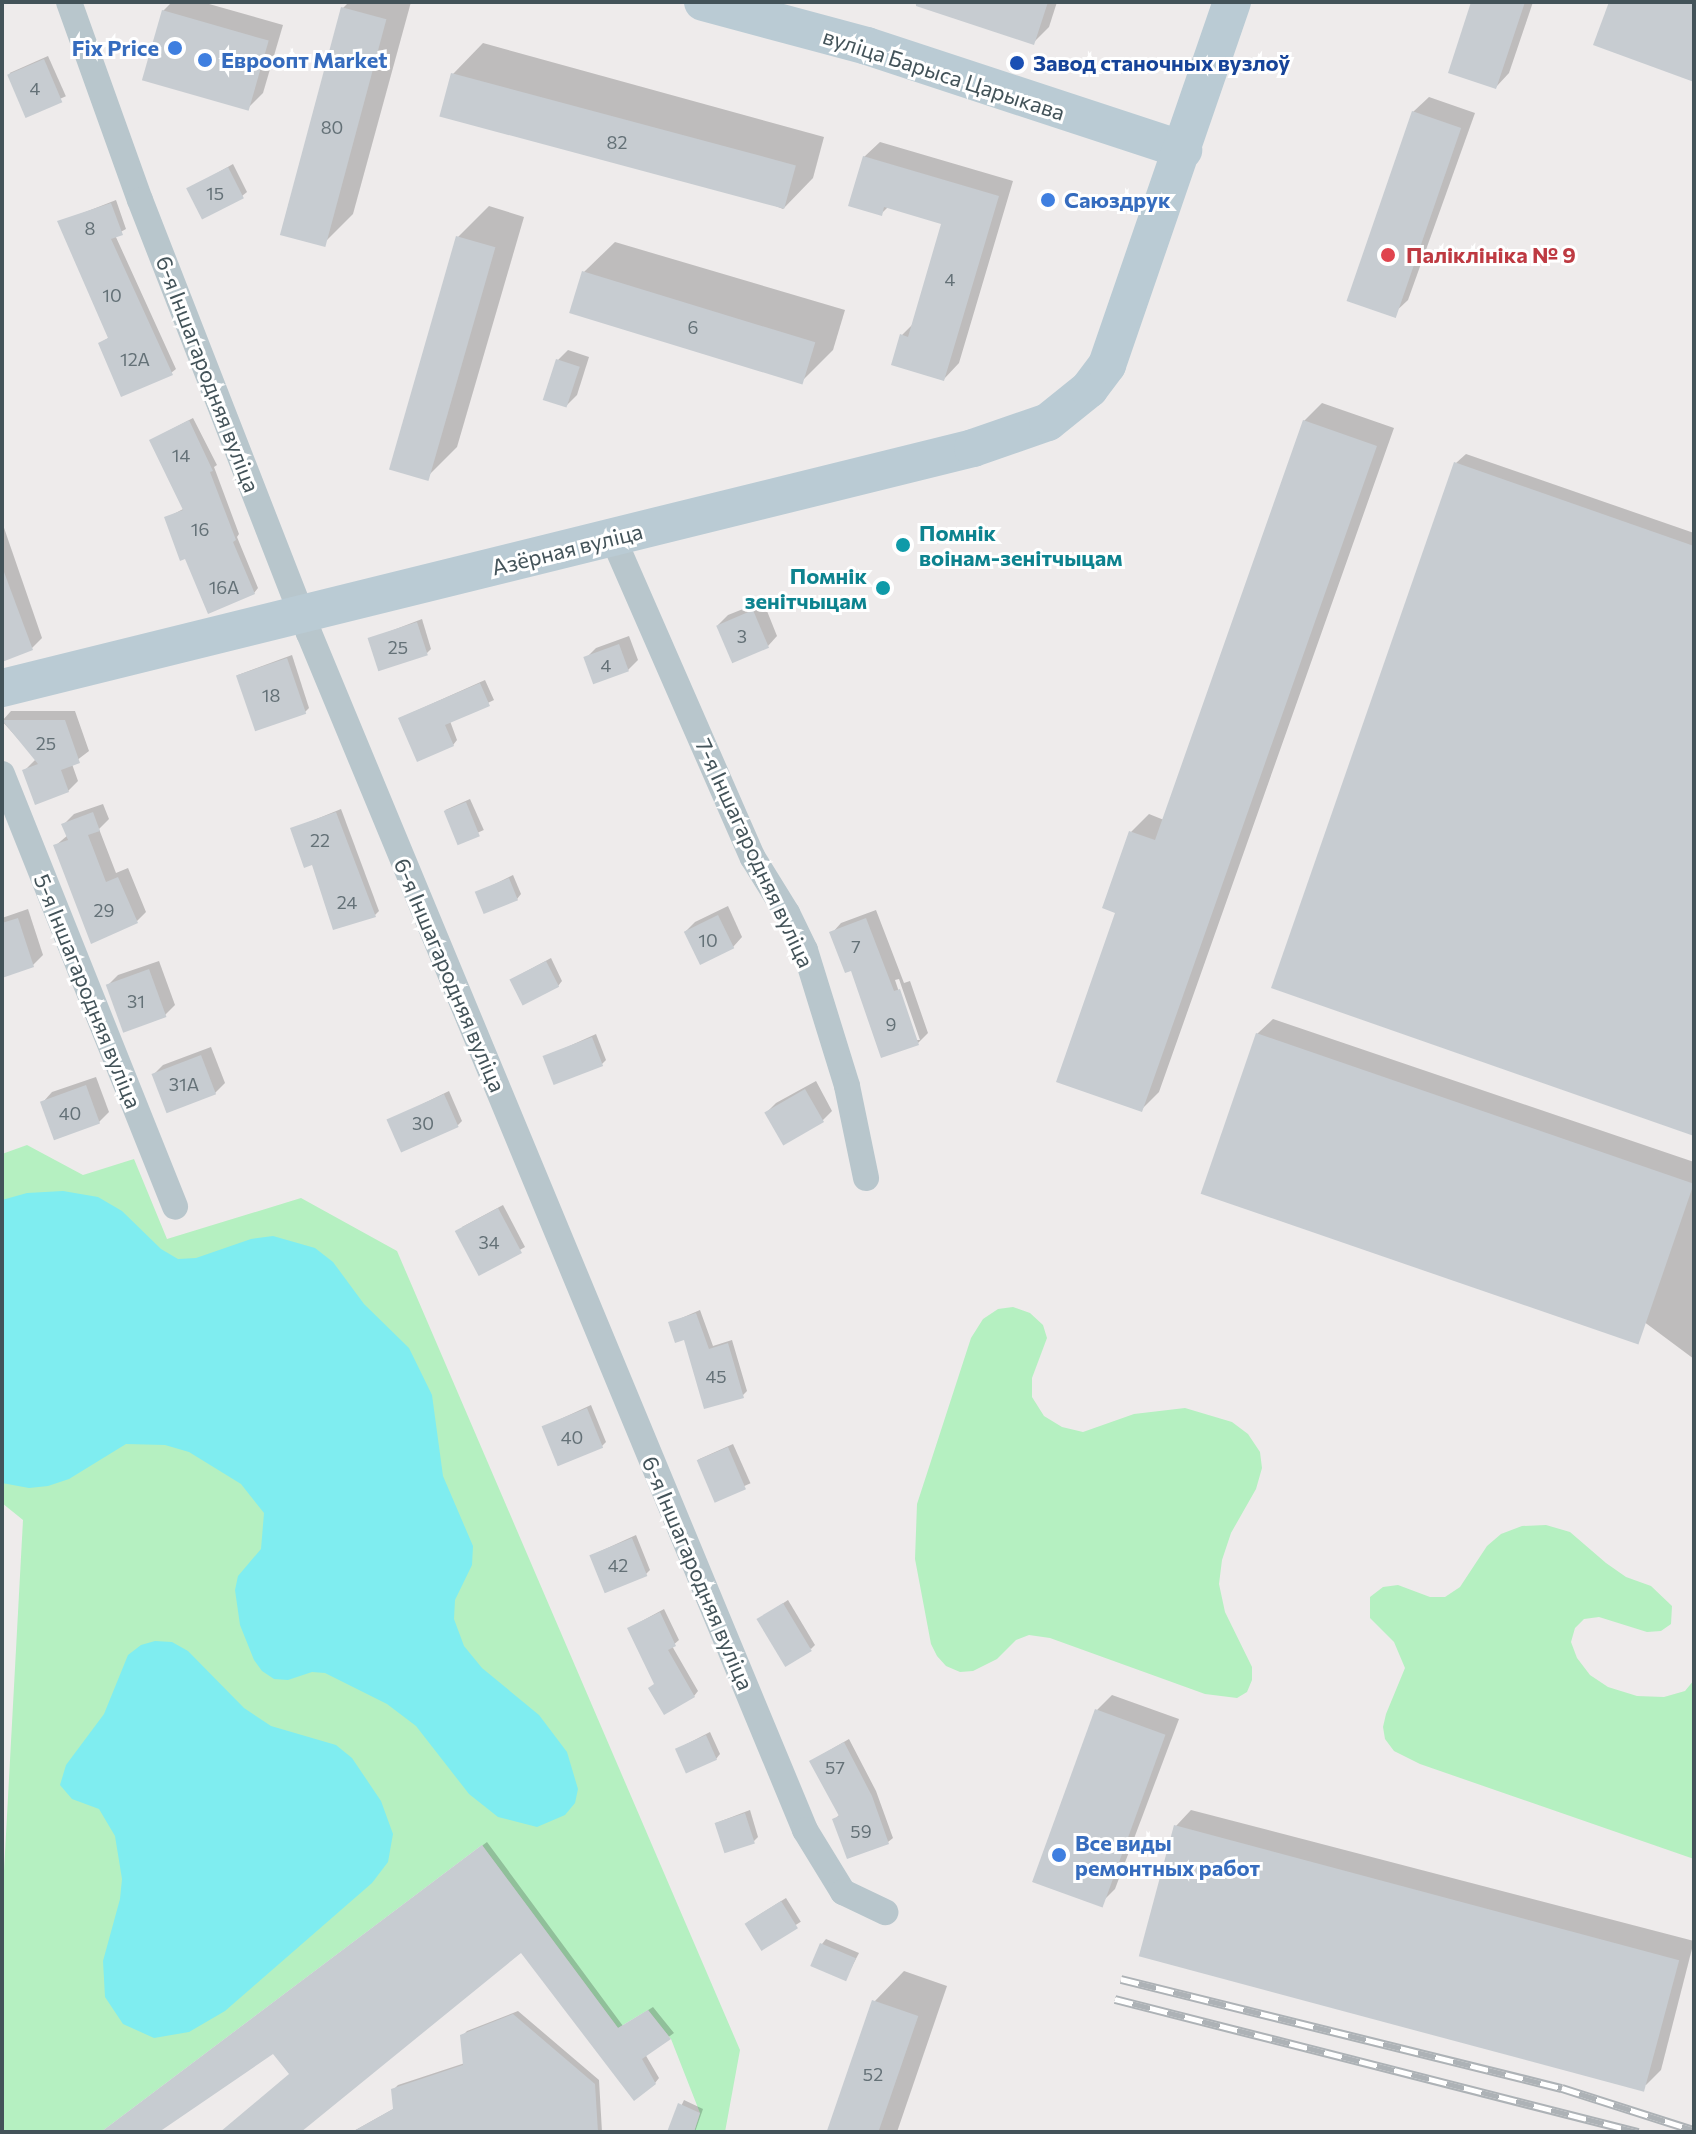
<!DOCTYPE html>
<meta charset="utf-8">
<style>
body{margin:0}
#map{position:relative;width:1696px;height:2134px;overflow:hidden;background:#eeebeb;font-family:Commissioner,sans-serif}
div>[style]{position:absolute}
.green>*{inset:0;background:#b5f0c1}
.water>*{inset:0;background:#7fedf0}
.shadow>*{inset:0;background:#0003;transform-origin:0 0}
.building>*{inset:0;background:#c7ccd1;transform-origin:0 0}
.street>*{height:26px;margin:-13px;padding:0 13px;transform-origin:13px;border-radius:13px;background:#b8c6cc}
.secondary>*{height:38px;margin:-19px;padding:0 19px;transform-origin:19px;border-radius:19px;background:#bacbd4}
.rail>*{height:9px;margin-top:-4.5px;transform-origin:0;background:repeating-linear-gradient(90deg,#fff 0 18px,#adb2b6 0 36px);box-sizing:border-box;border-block:2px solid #adb2b6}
.dots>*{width:22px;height:22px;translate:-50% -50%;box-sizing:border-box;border:4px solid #fff;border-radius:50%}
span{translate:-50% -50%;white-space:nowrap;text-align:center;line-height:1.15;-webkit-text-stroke:6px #fff;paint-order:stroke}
.number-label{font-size:18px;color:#647177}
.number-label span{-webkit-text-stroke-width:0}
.shop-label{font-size:22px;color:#366cbe;font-weight:700}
.right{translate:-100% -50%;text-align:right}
.left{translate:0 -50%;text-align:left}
.transit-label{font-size:22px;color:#164399;font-weight:700}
.street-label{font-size:22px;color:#435359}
.health-label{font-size:22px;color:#be3a42;font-weight:700}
.culture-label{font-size:22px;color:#0d838f;font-weight:700}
.frame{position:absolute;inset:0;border:4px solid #435359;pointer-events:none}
</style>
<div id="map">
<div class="green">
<div style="clip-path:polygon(27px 1145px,83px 1175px,134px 1159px,167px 1239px,301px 1198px,397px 1251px,740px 2050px,725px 2132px,694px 2132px,700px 2113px,671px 2039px,648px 2010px,618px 2028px,482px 1845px,101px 2132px,2px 2132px,2px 1908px,23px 1520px,2px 1503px,2px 1154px)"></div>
<div style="clip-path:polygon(1013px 1307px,1030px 1313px,1043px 1325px,1047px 1338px,1032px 1378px,1032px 1397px,1044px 1416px,1062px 1427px,1083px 1432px,1134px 1414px,1185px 1408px,1232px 1422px,1248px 1434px,1260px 1452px,1262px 1468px,1256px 1489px,1231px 1533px,1222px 1560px,1219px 1584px,1225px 1612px,1252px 1667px,1252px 1680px,1247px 1692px,1237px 1698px,1205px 1694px,1050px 1638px,1029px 1635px,1016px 1640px,997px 1659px,973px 1671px,960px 1672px,946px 1666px,937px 1656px,931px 1644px,915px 1559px,917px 1504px,971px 1338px,983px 1319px,998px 1309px)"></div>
<div style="clip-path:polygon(1546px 1525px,1570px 1532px,1606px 1563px,1626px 1577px,1651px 1586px,1672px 1606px,1671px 1624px,1661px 1631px,1647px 1632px,1599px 1617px,1584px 1619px,1575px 1628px,1571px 1642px,1577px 1658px,1590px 1675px,1608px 1687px,1637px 1696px,1664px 1697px,1685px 1691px,1694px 1680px,1694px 1859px,1420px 1764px,1394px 1751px,1385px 1739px,1383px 1727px,1386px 1714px,1405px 1668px,1394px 1642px,1370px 1618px,1370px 1597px,1383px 1587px,1398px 1585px,1430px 1597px,1445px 1597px,1460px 1587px,1487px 1546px,1501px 1534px,1522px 1526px)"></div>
</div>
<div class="water">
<div style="clip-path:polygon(63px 1191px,98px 1197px,122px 1211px,161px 1249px,178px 1259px,196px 1258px,251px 1239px,273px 1236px,315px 1248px,333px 1262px,364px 1304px,409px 1348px,432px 1395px,443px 1476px,473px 1546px,472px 1565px,455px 1600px,454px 1619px,464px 1646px,482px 1668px,539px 1715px,567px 1752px,578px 1789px,575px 1803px,565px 1815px,537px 1827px,498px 1817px,469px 1794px,416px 1726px,387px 1704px,325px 1673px,312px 1672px,288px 1680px,274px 1679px,262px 1671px,254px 1660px,240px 1625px,235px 1590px,238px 1576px,261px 1549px,264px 1513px,241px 1484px,189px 1452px,165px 1445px,126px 1444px,69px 1479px,48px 1486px,29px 1488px,2px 1483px,2px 1200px,27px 1193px)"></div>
<div style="clip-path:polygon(155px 1641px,172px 1642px,188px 1651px,244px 1708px,271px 1726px,336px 1745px,352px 1758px,381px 1801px,393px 1834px,388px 1862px,372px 1883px,225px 2011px,189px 2032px,154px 2038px,123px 2024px,105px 1997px,103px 1961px,120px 1899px,122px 1879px,115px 1836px,99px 1809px,72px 1799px,60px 1785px,66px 1765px,104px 1714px,128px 1655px,141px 1645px)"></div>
</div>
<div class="shadow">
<div style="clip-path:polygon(172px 2px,202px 2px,283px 25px,263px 93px,248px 108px,163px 11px)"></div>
<div style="clip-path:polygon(349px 2px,411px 2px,353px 214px,322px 245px,343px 8px)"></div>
<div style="clip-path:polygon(909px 2px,1057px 2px,1049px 27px,1034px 42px)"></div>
<div style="clip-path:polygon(1473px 2px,1533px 2px,1509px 73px,1496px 87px)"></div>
<div style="clip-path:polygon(483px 43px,824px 137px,813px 178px,783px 209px,453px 74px)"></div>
<div style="left:48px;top:56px;width:44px;height:42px;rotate:66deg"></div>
<div style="clip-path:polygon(1429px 97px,1475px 113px,1408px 300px,1392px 315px,1413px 112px)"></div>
<div style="clip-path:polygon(880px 142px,1013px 181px,959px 363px,944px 379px,902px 335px,914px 323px,944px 222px,889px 206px,881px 214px,864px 157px)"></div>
<div style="clip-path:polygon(233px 164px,247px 192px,242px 196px,189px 189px)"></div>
<div style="clip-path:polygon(116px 200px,126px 229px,115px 235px,176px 369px,171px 373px,100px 343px,110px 337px,60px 222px)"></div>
<div style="clip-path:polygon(489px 206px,524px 217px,457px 447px,426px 478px,458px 237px)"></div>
<div style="clip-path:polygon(615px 242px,845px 310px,833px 350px,803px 380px,584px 272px)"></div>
<div style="clip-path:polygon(568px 350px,589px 357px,577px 395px,567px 405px,558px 360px)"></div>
<div style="clip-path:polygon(1322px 403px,1394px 428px,1159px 1092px,1141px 1110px,1117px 912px,1131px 832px,1149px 814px,1164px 820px,1304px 421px)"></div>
<div style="clip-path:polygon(193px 418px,217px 465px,214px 467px,239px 534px,237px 537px,258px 588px,254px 593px,166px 518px,185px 508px,151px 440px)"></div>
<div style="clip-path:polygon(1466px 454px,1694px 533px,1694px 1134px,1456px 463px)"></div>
<div style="clip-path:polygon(2px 522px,42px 638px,32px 648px,2px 659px)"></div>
<div style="clip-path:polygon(763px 601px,777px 636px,768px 646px,718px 625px,728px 615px)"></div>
<div style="clip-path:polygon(422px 619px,431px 649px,427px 653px,370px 639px)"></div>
<div style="clip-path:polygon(629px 636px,638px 660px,628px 670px,586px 658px,596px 648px)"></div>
<div style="clip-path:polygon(292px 655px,309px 708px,305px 712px,238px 675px)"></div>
<div style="clip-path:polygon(485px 680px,494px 700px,450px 721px,457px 740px,453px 745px,400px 718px)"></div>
<div style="clip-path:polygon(11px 711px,75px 711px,89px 751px,72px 764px,78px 781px,68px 791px,25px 770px,36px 759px,2px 721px)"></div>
<div style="left:470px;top:799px;width:34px;height:27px;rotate:66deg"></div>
<div style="clip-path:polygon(103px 804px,109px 819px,99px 829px,116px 873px,128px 868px,146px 912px,136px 922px,55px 846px,68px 835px,64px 824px,74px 814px)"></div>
<div style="clip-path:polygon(341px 809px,379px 911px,375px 915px,292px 829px)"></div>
<div style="clip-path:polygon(513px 875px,521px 894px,517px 899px,477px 893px)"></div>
<div style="clip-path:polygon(728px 906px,742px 937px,733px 947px,685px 932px,695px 922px)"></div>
<div style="clip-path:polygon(28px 909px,43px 955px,33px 965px,2px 976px,2px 918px)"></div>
<div style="clip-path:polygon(evenodd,876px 910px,904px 983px,910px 981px,928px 1033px,918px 1043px,883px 1055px,853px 969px,846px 971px,832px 933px,841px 923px,876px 910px,899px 979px,920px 1040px,915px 1040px,895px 980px,899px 979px)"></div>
<div style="clip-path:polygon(551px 958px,562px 981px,558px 986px,512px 979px)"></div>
<div style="clip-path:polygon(159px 961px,175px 1005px,165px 1015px,108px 985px,118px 975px)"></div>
<div style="clip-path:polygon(1273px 1019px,1694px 1162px,1694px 1359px,1257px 1034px)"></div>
<div style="clip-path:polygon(596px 1034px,606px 1060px,602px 1064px,545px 1057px)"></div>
<div style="clip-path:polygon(211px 1047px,225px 1083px,215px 1093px,153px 1075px,163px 1065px)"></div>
<div style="clip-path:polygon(96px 1077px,109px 1112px,99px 1122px,43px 1102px,52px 1092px)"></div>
<div style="clip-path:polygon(816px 1081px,832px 1111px,822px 1121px,766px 1113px,776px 1103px)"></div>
<div style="clip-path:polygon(449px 1091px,462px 1121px,458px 1125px,390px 1120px)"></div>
<div style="clip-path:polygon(503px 1205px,525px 1247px,480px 1273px,462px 1227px)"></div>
<div style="clip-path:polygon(700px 1310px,713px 1346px,732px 1340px,747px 1391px,742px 1396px,670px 1323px)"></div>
<div style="clip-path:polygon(591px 1405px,606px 1442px,602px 1446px,543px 1427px)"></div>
<div style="left:733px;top:1444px;width:43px;height:38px;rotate:66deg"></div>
<div style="clip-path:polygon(636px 1535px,650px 1570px,646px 1574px,592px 1555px)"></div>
<div style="clip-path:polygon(788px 1600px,815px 1645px,811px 1649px,759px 1619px)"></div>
<div style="clip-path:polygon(664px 1609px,679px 1640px,672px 1646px,698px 1691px,694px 1696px,655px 1683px,629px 1628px)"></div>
<div style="clip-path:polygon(1112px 1695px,1179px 1719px,1115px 1889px,1100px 1904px,1097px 1710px)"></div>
<div style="clip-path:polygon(710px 1732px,720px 1754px,716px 1759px,677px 1749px)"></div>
<div style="clip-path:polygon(849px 1739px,876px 1791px,893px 1838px,888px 1842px,835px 1819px,840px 1814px,811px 1761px)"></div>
<div style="clip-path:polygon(750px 1810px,758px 1837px,754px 1841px,716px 1823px)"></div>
<div style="clip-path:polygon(1191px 1810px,1694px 1941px,1661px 2070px,1646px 2085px,1176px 1826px)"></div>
<div style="clip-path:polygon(487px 1842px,623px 2026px,653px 2007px,674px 2033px,645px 2054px,659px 2078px,655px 2083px,521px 1950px,297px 2132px,222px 2132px,291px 2074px,274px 2051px,155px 2132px,102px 2132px)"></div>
<div style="left:786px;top:1898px;width:28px;height:46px;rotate:58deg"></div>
<div style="clip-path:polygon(826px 1939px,859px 1953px,846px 1978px,822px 1944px)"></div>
<div style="clip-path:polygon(904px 1971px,947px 1986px,897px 2132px,829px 2132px,874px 2002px)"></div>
<div style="clip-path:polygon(518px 2011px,599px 2080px,602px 2132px,352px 2132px,395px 2108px,393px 2090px,398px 2085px,465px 2063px,462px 2036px,467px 2031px)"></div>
<div style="clip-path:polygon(684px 2100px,703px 2109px,695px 2132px,669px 2132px)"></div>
</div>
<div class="building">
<div style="clip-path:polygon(916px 2px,1048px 2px,1034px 45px,916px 6px)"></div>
<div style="clip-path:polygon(1471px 2px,1525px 2px,1496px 89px,1448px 73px)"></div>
<div style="clip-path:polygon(1609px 2px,1694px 2px,1694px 82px,1593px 45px)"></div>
<div style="left:341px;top:7px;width:47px;height:236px;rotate:15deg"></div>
<div style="left:162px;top:10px;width:111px;height:73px;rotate:16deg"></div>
<div style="left:44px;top:59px;width:47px;height:40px;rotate:67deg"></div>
<div style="left:451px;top:73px;width:357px;height:45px;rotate:15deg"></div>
<div style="left:1412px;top:111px;width:52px;height:201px;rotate:19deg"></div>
<div style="clip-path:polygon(863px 156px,999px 196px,944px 381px,891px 365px,900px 334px,908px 337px,941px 224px,884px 207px,882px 216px,848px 206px)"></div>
<div style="left:228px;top:167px;width:35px;height:47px;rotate:63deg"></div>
<div style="clip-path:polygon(111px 203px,123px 235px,111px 239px,173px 375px,121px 397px,98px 343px,108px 338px,57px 221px)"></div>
<div style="left:456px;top:236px;width:41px;height:243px;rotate:16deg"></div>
<div style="left:582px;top:271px;width:244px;height:44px;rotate:17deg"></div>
<div style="left:556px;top:359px;width:25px;height:43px;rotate:18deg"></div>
<div style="clip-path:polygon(189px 420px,213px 471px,210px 472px,236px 540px,233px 542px,255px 594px,208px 614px,185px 559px,180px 561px,164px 517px,183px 510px,149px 440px)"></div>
<div style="clip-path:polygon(1303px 420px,1377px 446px,1142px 1112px,1056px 1082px,1115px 913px,1102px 908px,1129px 831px,1155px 840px)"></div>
<div style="clip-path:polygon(1454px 462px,1694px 546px,1694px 1136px,1271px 988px)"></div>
<div style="clip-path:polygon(4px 572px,33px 650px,2px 662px,2px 573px)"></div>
<div style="left:753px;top:610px;width:41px;height:40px;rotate:67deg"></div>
<div style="left:417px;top:622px;width:35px;height:52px;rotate:72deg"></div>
<div style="left:619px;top:644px;width:29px;height:38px;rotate:70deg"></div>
<div style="left:287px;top:658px;width:59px;height:54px;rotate:71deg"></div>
<div style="clip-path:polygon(480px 683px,490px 706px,445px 725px,454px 746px,417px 762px,398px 718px)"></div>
<div style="clip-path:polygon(2px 720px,65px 720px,80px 763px,61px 770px,69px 792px,35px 805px,22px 770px,38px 764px)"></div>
<div style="left:466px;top:802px;width:37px;height:24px;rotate:68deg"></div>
<div style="clip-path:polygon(93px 812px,100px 831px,88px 835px,106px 882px,118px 877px,138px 923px,91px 944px,53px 845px,68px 840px,61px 824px)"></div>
<div style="clip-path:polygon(336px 812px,376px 917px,333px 930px,312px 865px,304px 868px,290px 828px)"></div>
<div style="left:509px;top:878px;width:24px;height:37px;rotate:68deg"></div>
<div style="left:718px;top:915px;width:37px;height:38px;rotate:64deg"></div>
<div style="clip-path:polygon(18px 918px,34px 967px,2px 978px,2px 923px)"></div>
<div style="clip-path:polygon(866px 918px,894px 991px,900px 989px,919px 1045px,881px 1058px,851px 971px,845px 973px,829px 932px)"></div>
<div style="left:546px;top:961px;width:29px;height:41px;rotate:63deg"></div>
<div style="left:149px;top:969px;width:51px;height:46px;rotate:70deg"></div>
<div style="left:1256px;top:1033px;width:463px;height:170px;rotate:19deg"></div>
<div style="left:592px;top:1037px;width:31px;height:53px;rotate:69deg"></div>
<div style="left:201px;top:1055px;width:42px;height:53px;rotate:69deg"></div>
<div style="left:86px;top:1085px;width:41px;height:49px;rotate:70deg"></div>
<div style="left:805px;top:1089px;width:38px;height:47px;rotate:60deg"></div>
<div style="left:444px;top:1094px;width:36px;height:63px;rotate:66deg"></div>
<div style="left:498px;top:1208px;width:51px;height:49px;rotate:62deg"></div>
<div style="clip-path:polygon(696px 1313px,709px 1349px,728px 1343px,744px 1398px,704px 1409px,684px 1340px,675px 1343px,668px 1322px)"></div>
<div style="left:587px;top:1408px;width:43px;height:49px;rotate:68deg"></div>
<div style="left:728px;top:1447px;width:46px;height:34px;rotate:67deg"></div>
<div style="left:632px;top:1538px;width:41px;height:46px;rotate:68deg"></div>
<div style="left:783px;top:1603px;width:56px;height:31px;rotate:59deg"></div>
<div style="clip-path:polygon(660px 1612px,676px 1646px,668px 1650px,695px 1697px,664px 1715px,648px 1688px,654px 1684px,627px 1628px)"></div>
<div style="left:1095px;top:1709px;width:75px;height:184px;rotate:20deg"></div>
<div style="left:706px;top:1735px;width:27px;height:34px;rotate:66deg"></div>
<div style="clip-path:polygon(844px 1742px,872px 1796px,889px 1844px,847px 1859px,832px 1819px,839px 1816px,809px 1761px)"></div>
<div style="left:745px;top:1813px;width:32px;height:32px;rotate:72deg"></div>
<div style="left:1174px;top:1825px;width:523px;height:136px;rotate:15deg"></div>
<div style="clip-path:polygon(482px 1845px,618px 2028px,648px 2010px,671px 2039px,642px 2059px,656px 2084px,634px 2101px,521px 1953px,301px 2132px,220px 2132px,289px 2074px,273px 2054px,159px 2132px,101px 2132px)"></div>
<div style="left:781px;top:1901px;width:32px;height:43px;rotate:58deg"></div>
<div style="left:820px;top:1943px;width:39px;height:25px;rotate:23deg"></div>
<div style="left:872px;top:2000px;width:49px;height:139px;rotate:19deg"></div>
<div style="clip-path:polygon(513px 2014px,595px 2084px,598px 2132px,352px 2132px,393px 2109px,391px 2089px,463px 2065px,460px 2035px)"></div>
<div style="clip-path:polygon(678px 2103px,700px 2113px,694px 2132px,667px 2132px)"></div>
</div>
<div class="street">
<div style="left:69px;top:2px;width:210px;rotate:70.3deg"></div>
<div style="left:140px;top:200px;width:465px;rotate:68.7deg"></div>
<div style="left:309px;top:633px;width:1296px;rotate:67.49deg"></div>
<div style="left:805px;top:1830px;width:73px;rotate:58.5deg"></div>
<div style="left:843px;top:1892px;width:47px;rotate:25.5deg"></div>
<div style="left:613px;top:538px;width:349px;rotate:66.4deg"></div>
<div style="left:753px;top:858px;width:65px;rotate:58.3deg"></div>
<div style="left:787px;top:913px;width:41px;rotate:64.1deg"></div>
<div style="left:805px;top:950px;width:142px;rotate:72.8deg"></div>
<div style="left:847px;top:1086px;width:94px;rotate:78.3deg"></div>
<div style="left:2px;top:774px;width:466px;rotate:68.2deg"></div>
</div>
<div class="secondary">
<div style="left:703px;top:2px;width:170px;rotate:15deg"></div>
<div style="left:867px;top:46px;width:333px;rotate:18.2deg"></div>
<div style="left:2px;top:688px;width:1000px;rotate:-13.88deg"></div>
<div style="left:973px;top:448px;width:79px;rotate:-19.1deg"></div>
<div style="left:1048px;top:422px;width:53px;rotate:-38.8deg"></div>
<div style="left:1089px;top:389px;width:30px;rotate:-53deg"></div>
<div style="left:1107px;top:365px;width:384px;rotate:-71deg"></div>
</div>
<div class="rail">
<div style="left:1121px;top:1979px;width:454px;rotate:13.9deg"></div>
<div style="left:1562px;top:2088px;width:139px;rotate:17.7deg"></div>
<div style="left:1115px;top:1999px;width:540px;rotate:14.27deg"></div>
</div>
<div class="dots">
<div style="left:175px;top:48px;background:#3f7fe0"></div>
<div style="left:205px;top:60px;background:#3f7fe0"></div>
<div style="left:1017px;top:63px;background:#1a4fb4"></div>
<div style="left:1048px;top:200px;background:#3f7fe0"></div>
<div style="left:1388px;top:255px;background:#e0444e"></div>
<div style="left:903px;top:545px;background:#0f9aa8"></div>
<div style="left:883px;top:588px;background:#0f9aa8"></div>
<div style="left:1059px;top:1855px;background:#3f7fe0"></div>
</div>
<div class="number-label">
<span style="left:35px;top:88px">4</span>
<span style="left:332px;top:127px">80</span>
<span style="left:617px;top:142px">82</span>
<span style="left:215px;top:193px">15</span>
<span style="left:90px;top:228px">8</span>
<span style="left:950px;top:279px">4</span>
<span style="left:112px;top:295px">10</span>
<span style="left:693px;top:327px">6</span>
<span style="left:135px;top:359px">12А</span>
<span style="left:181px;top:455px">14</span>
<span style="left:200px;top:529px">16</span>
<span style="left:224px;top:587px">16А</span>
<span style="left:742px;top:636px">3</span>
<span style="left:398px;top:647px">25</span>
<span style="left:606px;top:665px">4</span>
<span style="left:271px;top:695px">18</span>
<span style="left:46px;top:743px">25</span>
<span style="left:320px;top:840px">22</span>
<span style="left:347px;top:902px">24</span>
<span style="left:104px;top:910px">29</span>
<span style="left:708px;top:940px">10</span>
<span style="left:856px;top:946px">7</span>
<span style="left:136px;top:1001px">31</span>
<span style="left:891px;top:1024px">9</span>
<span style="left:184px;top:1084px">31А</span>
<span style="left:70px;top:1113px">40</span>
<span style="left:423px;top:1123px">30</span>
<span style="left:489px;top:1242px">34</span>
<span style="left:716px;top:1376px">45</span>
<span style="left:572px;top:1437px">40</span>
<span style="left:618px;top:1565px">42</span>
<span style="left:835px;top:1767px">57</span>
<span style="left:861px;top:1831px">59</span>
<span style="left:873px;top:2074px">52</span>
</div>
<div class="shop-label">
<span class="right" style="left:159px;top:48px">Fix Price</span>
<span class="left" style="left:221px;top:60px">Евроопт Market</span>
<span class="left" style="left:1064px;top:200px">Саюздрук</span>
<span class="left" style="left:1075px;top:1855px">Все виды<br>ремонтных работ</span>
</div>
<div class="transit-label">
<span class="left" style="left:1033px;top:63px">Завод станочных вузлоў</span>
</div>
<div class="street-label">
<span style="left:944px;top:74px;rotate:18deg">вуліца Барыса Царыкава</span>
<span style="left:208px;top:374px;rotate:69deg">6-я Іншагародняя вуліца</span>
<span style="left:567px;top:549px;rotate:-14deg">Азёрная вуліца</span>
<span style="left:755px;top:853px;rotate:65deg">7-я Іншагародняя вуліца</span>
<span style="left:450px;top:975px;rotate:67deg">6-я Іншагародняя вуліца</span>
<span style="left:88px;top:991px;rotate:68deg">5-я Іншагародняя вуліца</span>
<span style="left:698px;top:1573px;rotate:67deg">6-я Іншагародняя вуліца</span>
</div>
<div class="health-label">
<span class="left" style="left:1406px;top:255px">Паліклініка № 9</span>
</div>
<div class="culture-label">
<span class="left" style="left:919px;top:545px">Помнік<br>воінам-зенітчыцам</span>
<span class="right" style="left:867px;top:588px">Помнік<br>зенітчыцам</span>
</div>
<div class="frame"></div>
</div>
